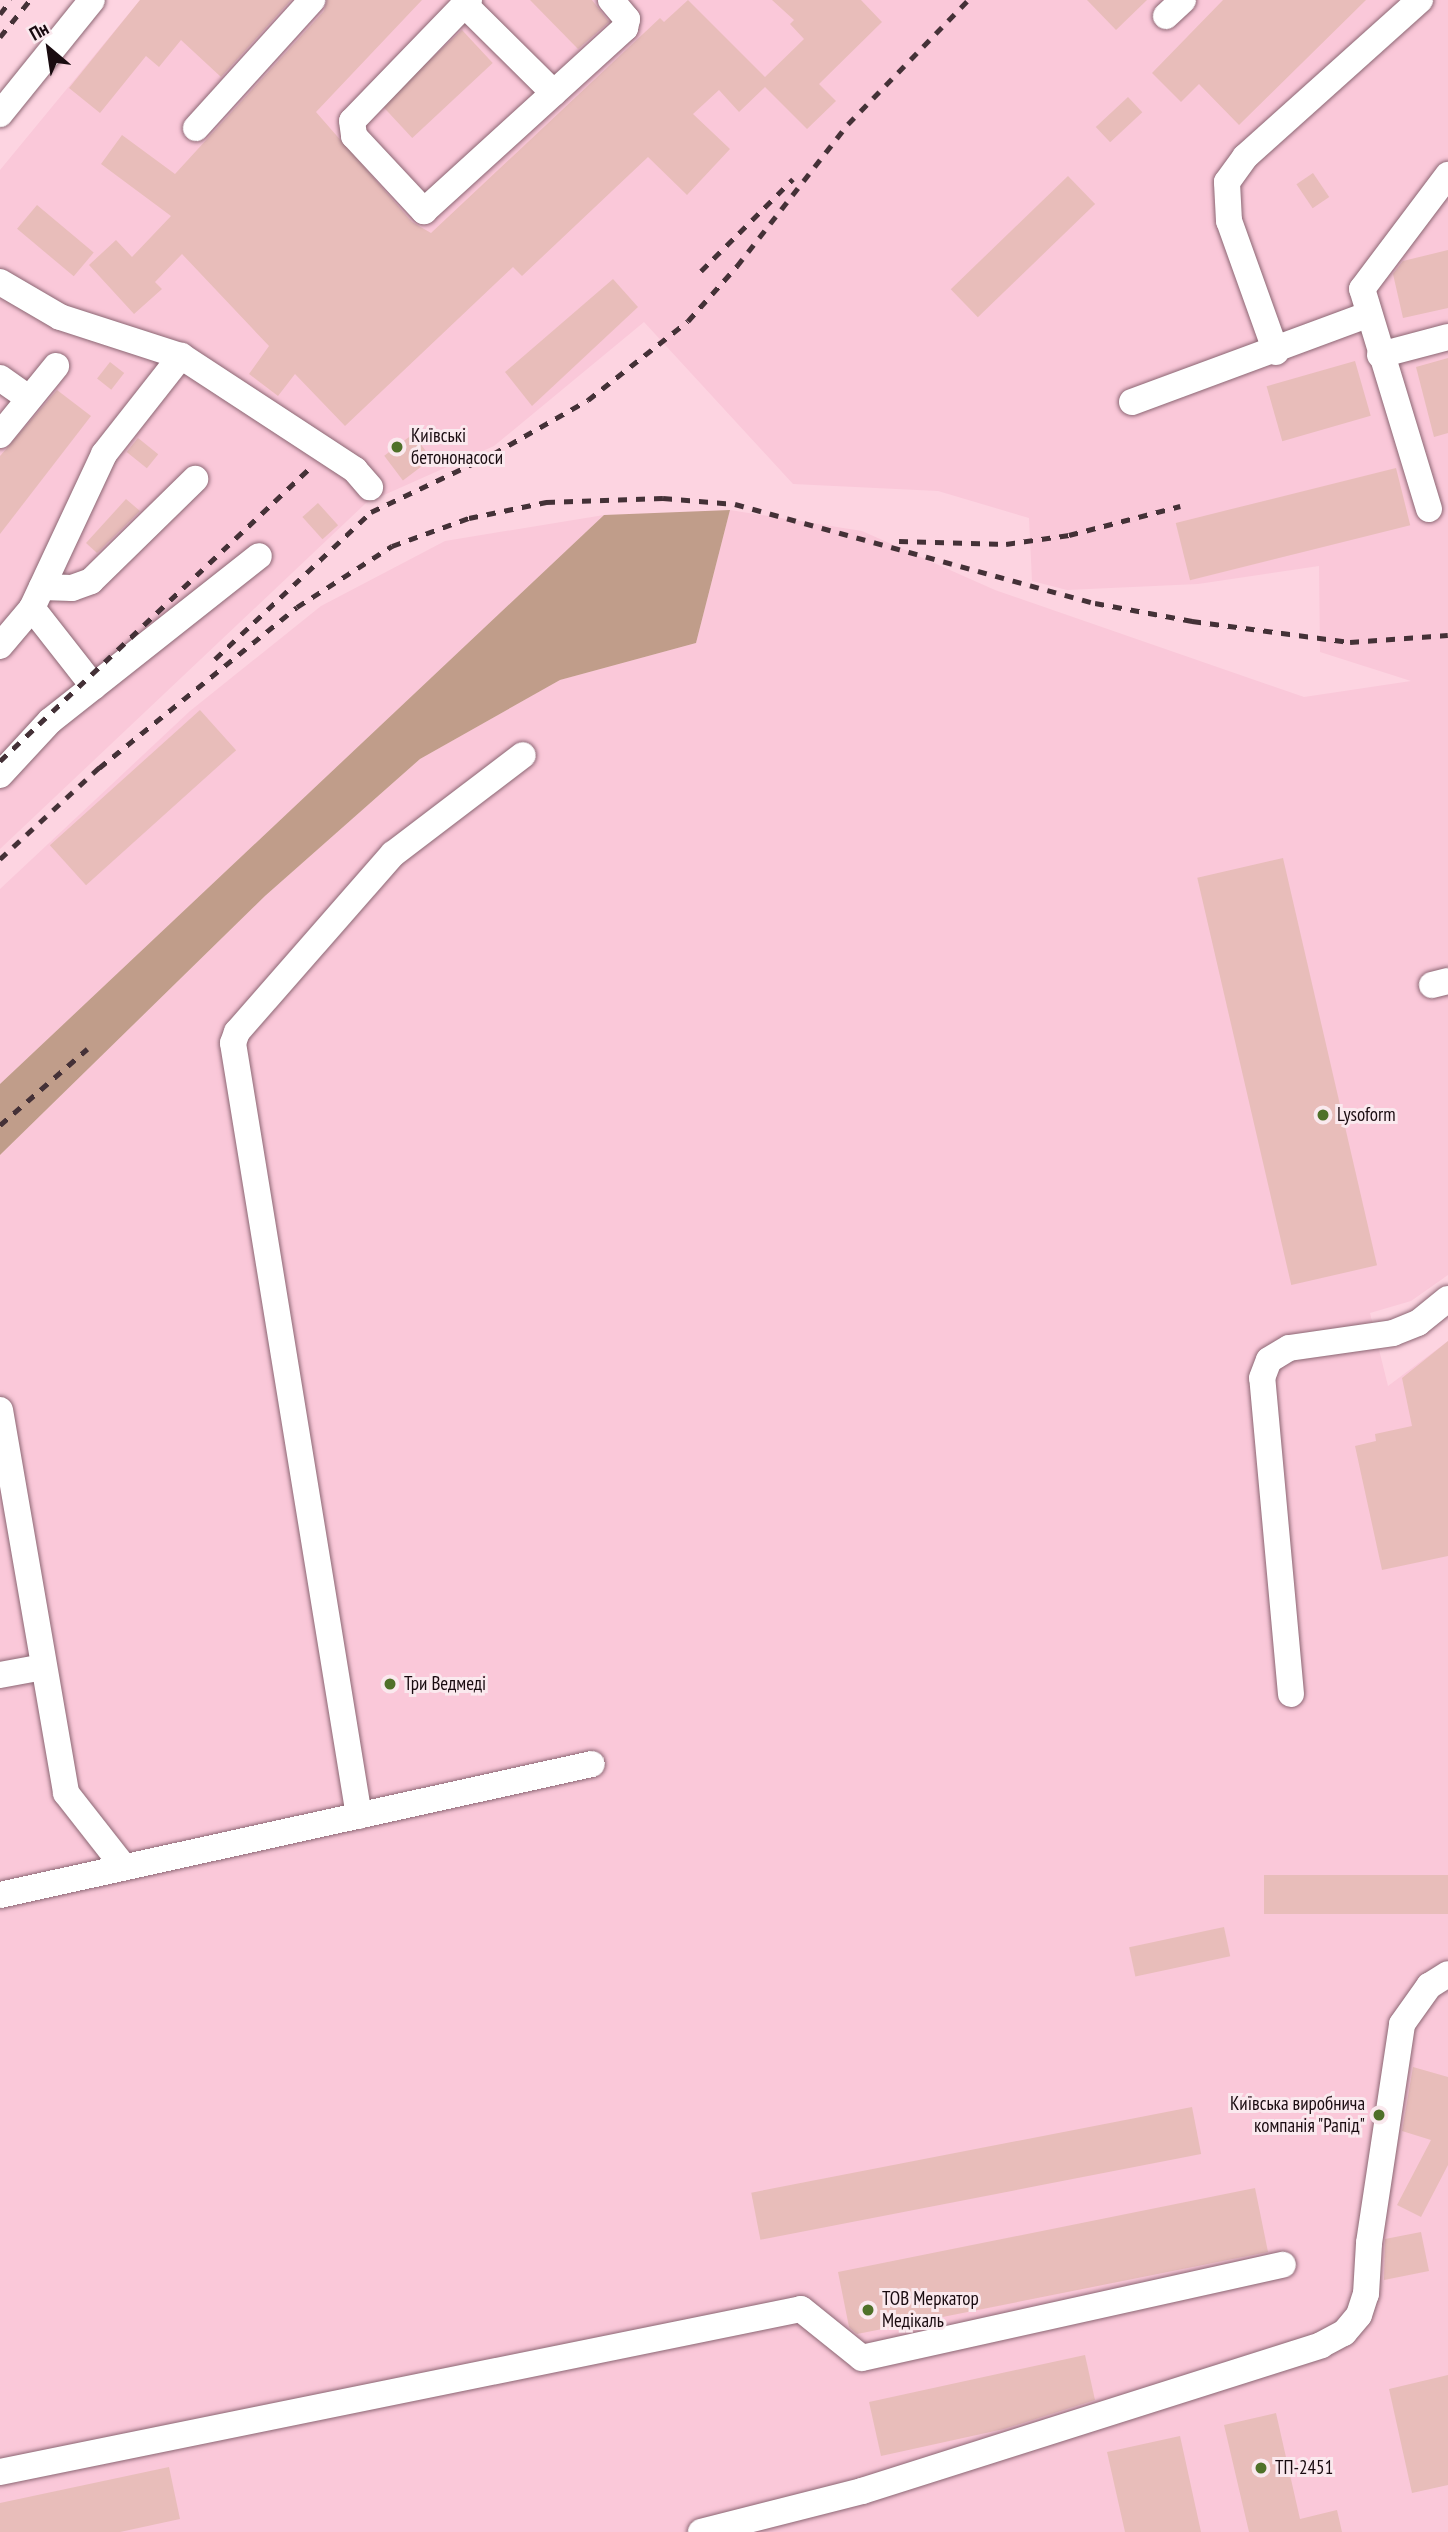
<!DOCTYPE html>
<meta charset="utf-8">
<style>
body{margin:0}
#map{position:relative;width:1448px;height:2532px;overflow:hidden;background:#fdd4e1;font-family:"PT Sans Narrow",sans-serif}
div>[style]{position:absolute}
.built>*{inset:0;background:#fac8d9}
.forest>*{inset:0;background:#c09d8a}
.building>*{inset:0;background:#e8bdba;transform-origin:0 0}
.roads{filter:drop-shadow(0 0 2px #8b6673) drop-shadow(0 0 2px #8b6673)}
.minor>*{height:26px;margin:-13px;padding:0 13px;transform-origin:13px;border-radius:13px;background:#fff}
.rail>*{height:5px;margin-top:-2.5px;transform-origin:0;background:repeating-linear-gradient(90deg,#443137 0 9px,transparent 0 18px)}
.dots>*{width:19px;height:19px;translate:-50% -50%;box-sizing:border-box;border:4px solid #fae9ee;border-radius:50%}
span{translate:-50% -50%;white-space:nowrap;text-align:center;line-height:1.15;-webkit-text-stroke:6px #fae9ee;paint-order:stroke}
.poi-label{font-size:19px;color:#190b10}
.left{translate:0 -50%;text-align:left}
.right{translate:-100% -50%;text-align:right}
.north{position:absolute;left:14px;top:14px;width:70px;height:70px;-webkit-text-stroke:5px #fae9ee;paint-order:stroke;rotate:331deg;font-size:19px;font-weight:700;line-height:28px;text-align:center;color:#190b10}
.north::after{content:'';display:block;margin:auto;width:24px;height:32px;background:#190b10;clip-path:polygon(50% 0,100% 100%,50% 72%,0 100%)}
</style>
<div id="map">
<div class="built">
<div style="clip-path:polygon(140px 0,1448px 0,1448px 1275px,1411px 1301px,1370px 1313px,1388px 1386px,1448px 1341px,1448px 2532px,0 2532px,0 1155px,265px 896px,420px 759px,560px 680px,696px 643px,730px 510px,862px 531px,995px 590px,1304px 697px,1411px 681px,1320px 652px,1319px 566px,1198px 584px,1067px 590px,1032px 581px,1029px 518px,938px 491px,793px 484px,644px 322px,494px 446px,366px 503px,0 849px,0 170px)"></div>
<div style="clip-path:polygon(604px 515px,0 1084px,0 889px,190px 711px,321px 606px,445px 541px)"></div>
</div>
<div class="forest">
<div style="clip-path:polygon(730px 510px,696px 643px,560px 680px,420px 759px,265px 896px,0 1155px,0 1084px,604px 515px)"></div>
</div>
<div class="building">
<div style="clip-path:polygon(140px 0,291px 0,221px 77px,181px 40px,159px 67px,146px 56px,100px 113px,69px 88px)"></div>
<div style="clip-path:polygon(327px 0,422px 0,316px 112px,412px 222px,431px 233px,660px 18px,664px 22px,688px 0,765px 77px,804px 39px,790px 24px,794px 20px,772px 0,861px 0,882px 22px,819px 84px,836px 101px,807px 129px,765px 87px,739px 112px,719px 90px,693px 114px,730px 149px,687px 195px,648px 157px,522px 276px,513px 267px,345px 426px,295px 374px,278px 396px,249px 374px,269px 346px,182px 254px,155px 282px,162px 289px,134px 314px,89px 265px,116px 240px,132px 257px,171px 216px,101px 164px,122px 135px,175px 174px,324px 11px)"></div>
<div style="clip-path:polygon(530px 0,592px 0,609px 22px,578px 49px)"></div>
<div style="clip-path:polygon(1087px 0,1147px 0,1116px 30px)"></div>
<div style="clip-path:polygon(1223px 0,1366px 0,1239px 125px,1199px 84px,1181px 102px,1152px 73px)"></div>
<div style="left:462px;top:30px;width:45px;height:110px;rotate:47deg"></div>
<div style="left:1128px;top:97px;width:21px;height:44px;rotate:47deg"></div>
<div style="left:1313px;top:173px;width:29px;height:20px;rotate:56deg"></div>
<div style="left:1068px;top:176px;width:39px;height:163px;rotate:46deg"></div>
<div style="left:37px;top:205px;width:74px;height:31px;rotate:40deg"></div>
<div style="clip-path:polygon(1448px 250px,1448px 308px,1403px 318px,1393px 274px,1403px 261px)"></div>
<div style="clip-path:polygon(613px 279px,638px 307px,532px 406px,505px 372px)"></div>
<div style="clip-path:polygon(1448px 358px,1448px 433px,1434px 437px,1416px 367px)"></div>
<div style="left:1355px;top:361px;width:57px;height:92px;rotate:74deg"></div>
<div style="left:110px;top:362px;width:18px;height:21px;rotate:38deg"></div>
<div style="clip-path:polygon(57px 390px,91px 416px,0 534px,0 456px)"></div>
<div style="left:413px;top:434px;width:31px;height:36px;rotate:53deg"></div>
<div style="left:138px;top:438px;width:26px;height:18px;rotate:39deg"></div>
<div style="left:1396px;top:468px;width:59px;height:227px;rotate:76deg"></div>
<div style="clip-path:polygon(126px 499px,140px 511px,97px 553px,86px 543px)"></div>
<div style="left:318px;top:503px;width:30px;height:21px;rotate:48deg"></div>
<div style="left:200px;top:710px;width:54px;height:202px;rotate:48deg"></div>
<div style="left:1283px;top:858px;width:418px;height:88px;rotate:77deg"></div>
<div style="clip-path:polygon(1448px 1341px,1448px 1556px,1382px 1570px,1355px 1446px,1376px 1441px,1375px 1434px,1412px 1426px,1402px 1378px)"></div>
<div style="left:1448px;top:1875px;width:39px;height:184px;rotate:90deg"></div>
<div style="left:1224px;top:1927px;width:30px;height:97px;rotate:78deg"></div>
<div style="clip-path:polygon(1413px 2067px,1448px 2077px,1448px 2165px,1421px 2217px,1397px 2205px,1431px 2140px,1402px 2131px)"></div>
<div style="left:1192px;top:2107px;width:48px;height:449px;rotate:79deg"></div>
<div style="clip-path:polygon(1255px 2188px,1268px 2252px,857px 2334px,849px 2327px,838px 2272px)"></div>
<div style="clip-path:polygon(1421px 2232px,1429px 2271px,1384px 2280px,1385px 2239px)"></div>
<div style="clip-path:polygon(1085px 2355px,1095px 2400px,1004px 2429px,881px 2456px,869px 2402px)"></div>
<div style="clip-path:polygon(1448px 2375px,1448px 2485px,1412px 2493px,1389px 2389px)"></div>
<div style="clip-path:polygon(1276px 2413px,1300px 2519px,1337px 2510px,1342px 2532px,1249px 2532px,1224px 2425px)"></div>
<div style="clip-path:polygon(1180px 2436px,1201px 2532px,1125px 2532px,1107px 2452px)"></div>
<div style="clip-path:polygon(169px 2467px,180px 2519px,120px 2532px,0 2532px,0 2503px)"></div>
</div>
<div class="roads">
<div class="minor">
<div style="left:469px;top:0;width:168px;rotate:134deg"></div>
<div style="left:352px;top:121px;width:15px;rotate:82deg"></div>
<div style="left:354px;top:136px;width:103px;rotate:47deg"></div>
<div style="left:424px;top:211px;width:272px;rotate:-42.3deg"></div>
<div style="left:625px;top:28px;width:9px;rotate:-77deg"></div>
<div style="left:627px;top:19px;width:25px;rotate:-130deg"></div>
<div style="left:465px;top:5px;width:125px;rotate:44.7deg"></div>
<div style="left:1166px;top:16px;width:23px;rotate:-43deg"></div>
<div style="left:0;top:114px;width:146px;rotate:-51.1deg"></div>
<div style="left:196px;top:128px;width:173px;rotate:-47.8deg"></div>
<div style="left:0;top:282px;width:69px;rotate:30.3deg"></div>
<div style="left:60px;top:317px;width:127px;rotate:17.9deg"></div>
<div style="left:181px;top:356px;width:208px;rotate:33.2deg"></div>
<div style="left:355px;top:470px;width:23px;rotate:49deg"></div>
<div style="left:1276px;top:352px;width:139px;rotate:-109.7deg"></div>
<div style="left:1229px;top:221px;width:39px;rotate:-93deg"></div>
<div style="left:1227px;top:182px;width:31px;rotate:-54deg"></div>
<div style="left:1245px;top:157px;width:235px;rotate:-41.9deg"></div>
<div style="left:1380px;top:355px;width:70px;rotate:-14.8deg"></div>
<div style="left:0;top:378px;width:35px;rotate:35deg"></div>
<div style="left:1132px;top:402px;width:251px;rotate:-20.3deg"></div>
<div style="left:0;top:435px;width:89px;rotate:-50.9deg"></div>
<div style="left:1429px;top:509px;width:230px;rotate:-106.9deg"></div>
<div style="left:1362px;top:289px;width:143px;rotate:-53deg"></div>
<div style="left:42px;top:587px;width:30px;rotate:2deg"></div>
<div style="left:72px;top:588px;width:20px;rotate:-20deg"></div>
<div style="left:91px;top:581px;width:146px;rotate:-44.4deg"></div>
<div style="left:32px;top:608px;width:100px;rotate:51.9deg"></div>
<div style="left:0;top:646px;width:50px;rotate:-49.9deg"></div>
<div style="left:32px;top:608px;width:170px;rotate:-64.9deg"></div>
<div style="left:104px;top:454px;width:125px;rotate:-51.8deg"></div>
<div style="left:0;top:775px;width:74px;rotate:-47.2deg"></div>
<div style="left:50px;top:721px;width:266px;rotate:-38.3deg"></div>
<div style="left:1432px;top:985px;width:16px;rotate:-14deg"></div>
<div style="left:0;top:1410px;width:389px;rotate:80.2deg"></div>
<div style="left:66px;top:1793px;width:94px;rotate:51.9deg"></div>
<div style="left:0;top:1675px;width:44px;rotate:-10.5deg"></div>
<div style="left:1291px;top:1694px;width:317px;rotate:-95.2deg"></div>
<div style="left:1262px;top:1378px;width:19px;rotate:-69deg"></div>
<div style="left:1269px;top:1360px;width:23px;rotate:-31deg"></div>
<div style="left:1289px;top:1348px;width:105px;rotate:-8.2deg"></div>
<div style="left:1393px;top:1333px;width:27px;rotate:-22deg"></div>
<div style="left:1418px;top:1323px;width:38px;rotate:-39deg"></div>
<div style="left:359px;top:1816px;width:783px;rotate:-99.26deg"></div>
<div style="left:233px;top:1043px;width:12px;rotate:-70deg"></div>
<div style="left:237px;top:1032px;width:237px;rotate:-48.8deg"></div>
<div style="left:393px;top:854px;width:163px;rotate:-37.3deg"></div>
<div style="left:0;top:1895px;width:606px;rotate:-12.48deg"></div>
<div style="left:0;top:2472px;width:817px;rotate:-11.5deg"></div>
<div style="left:801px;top:2309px;width:78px;rotate:38.8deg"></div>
<div style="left:862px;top:2358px;width:431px;rotate:-12.5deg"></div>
<div style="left:701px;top:2532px;width:166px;rotate:-14.3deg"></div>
<div style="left:862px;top:2491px;width:482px;rotate:-17.6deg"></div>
<div style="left:1321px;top:2345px;width:26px;rotate:-28deg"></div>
<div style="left:1344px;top:2333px;width:23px;rotate:-50deg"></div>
<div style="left:1359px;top:2315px;width:22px;rotate:-72deg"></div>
<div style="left:1366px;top:2294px;width:51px;rotate:-86.6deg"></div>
<div style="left:1369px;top:2243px;width:221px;rotate:-81.4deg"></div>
<div style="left:1402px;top:2024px;width:47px;rotate:-54.6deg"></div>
<div style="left:1429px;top:1986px;width:22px;rotate:-32deg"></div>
</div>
</div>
<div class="rail">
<div style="left:0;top:14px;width:18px;rotate:-52deg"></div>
<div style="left:0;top:37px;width:48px;rotate:-51deg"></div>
<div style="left:701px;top:271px;width:130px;rotate:-45deg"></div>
<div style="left:899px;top:541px;width:107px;rotate:1.6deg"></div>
<div style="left:1006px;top:544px;width:64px;rotate:-8.1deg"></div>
<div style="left:1069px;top:535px;width:115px;rotate:-14.6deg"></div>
<div style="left:215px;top:659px;width:214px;rotate:-43.3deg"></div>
<div style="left:371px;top:512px;width:135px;rotate:-25.4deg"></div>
<div style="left:493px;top:454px;width:109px;rotate:-29.6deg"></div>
<div style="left:588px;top:400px;width:127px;rotate:-38.3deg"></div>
<div style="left:688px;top:321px;width:74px;rotate:-48.3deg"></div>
<div style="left:737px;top:266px;width:180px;rotate:-52deg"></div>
<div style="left:848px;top:124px;width:173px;rotate:-45.9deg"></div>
<div style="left:0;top:761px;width:431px;rotate:-43.4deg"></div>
<div style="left:99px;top:768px;width:255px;rotate:-39.1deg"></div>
<div style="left:297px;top:607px;width:113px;rotate:-32.7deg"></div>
<div style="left:392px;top:546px;width:82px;rotate:-20deg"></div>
<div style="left:469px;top:518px;width:79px;rotate:-11.7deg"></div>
<div style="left:546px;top:502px;width:117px;rotate:-2deg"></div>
<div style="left:663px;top:498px;width:72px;rotate:4.8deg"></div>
<div style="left:735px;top:504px;width:373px;rotate:15.4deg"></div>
<div style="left:1095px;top:603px;width:99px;rotate:10.5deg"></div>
<div style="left:1192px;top:621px;width:159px;rotate:7.6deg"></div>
<div style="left:1350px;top:642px;width:98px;rotate:-4.1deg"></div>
<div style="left:0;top:859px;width:143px;rotate:-42.7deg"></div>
<div style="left:0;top:1125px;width:116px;rotate:-41.1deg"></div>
</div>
<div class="dots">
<div style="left:397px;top:447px;background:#4f7129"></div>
<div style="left:1323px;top:1115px;background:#4f7129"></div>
<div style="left:390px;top:1684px;background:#4f7129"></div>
<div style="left:1379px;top:2115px;background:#4f7129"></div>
<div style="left:868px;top:2310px;background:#4f7129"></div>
<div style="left:1261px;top:2468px;background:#4f7129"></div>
</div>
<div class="poi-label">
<span class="left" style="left:411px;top:447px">Київські<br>бетононасоси</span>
<span class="left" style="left:1337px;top:1115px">Lysoform</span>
<span class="left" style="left:404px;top:1684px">Три Ведмеді</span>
<span class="right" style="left:1365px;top:2115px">Київська виробнича<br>компанія "Рапід"</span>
<span class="left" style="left:882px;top:2310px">ТОВ Меркатор<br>Медікаль</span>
<span class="left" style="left:1275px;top:2468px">ТП-2451</span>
</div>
<div class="north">Пн</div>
</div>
